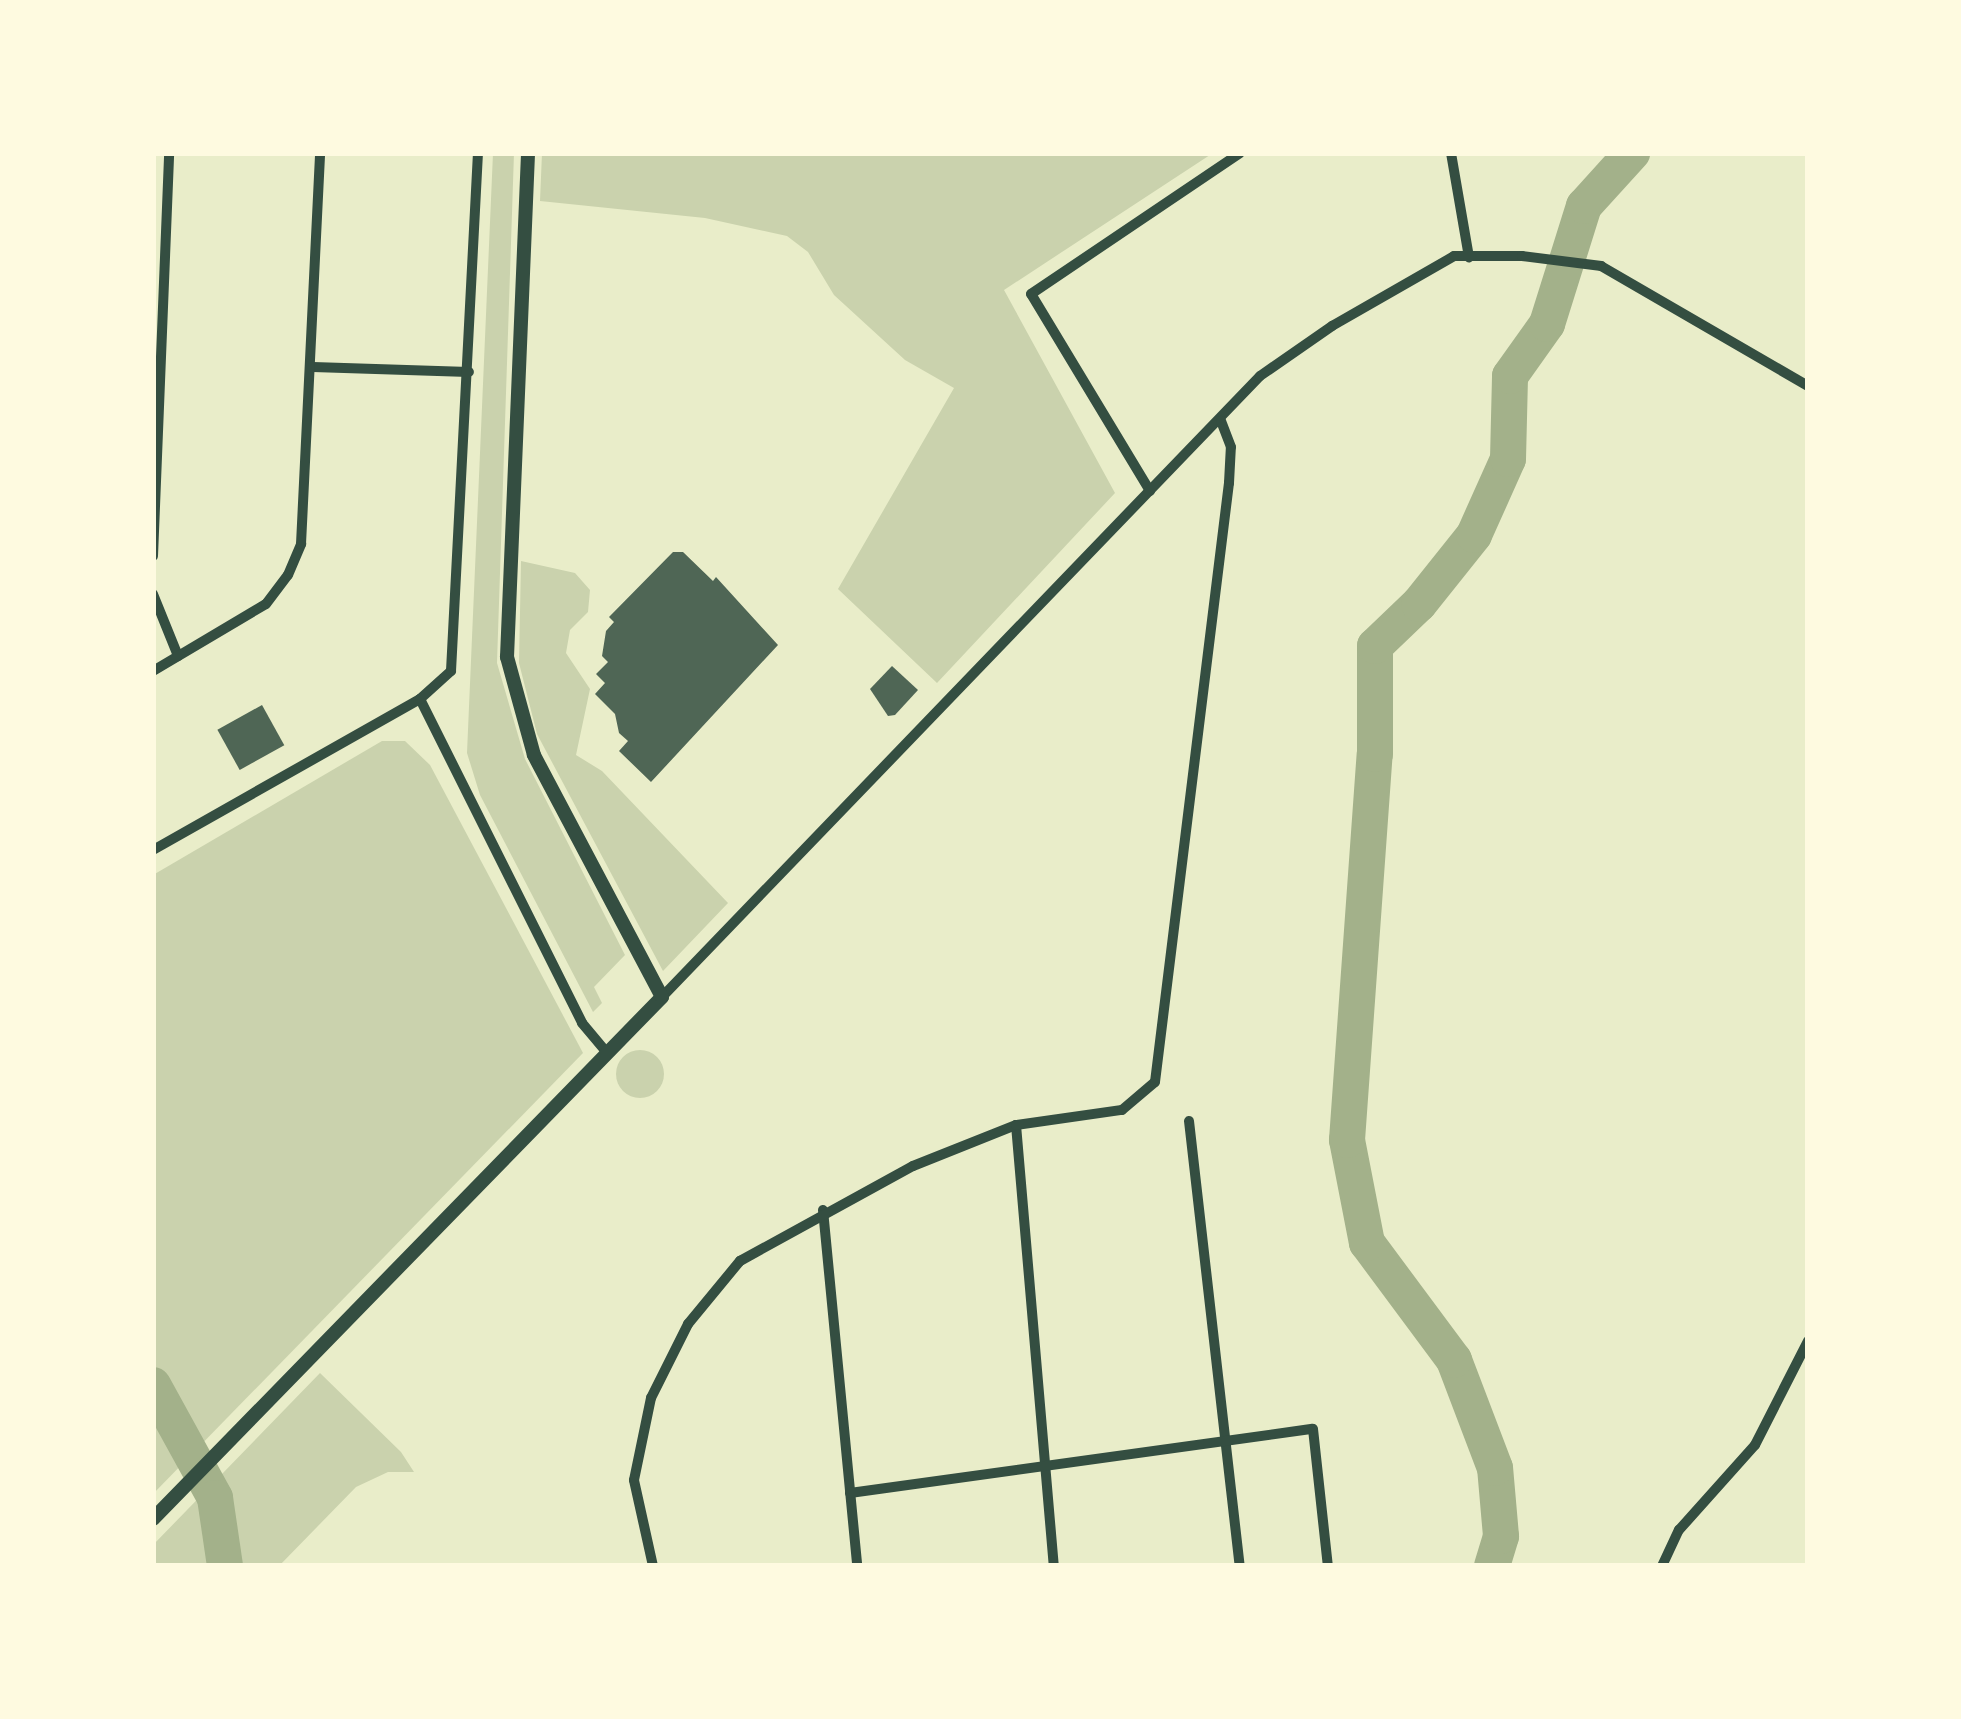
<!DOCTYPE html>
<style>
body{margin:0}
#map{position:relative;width:1961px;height:1719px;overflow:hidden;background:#e9edc9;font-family:"Source Serif 4",serif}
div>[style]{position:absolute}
.green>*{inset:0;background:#cad2ad}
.round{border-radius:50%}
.river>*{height:36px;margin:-18px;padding:0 18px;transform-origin:18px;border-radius:18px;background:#a3b18a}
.building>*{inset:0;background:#4f6655;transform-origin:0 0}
.minor>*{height:10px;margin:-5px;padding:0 5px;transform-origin:5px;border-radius:5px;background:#344e41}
.tertiary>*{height:14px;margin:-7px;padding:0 7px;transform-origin:7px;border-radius:7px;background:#344e41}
span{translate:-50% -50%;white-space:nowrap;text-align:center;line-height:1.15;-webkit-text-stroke:12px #fefae0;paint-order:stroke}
.frame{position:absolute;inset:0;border:156px solid #fefae0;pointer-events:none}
</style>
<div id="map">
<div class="green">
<div style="clip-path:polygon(493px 153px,514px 153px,497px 663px,525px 759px,625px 955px,594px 987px,602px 1003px,593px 1012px,480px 795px,467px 753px)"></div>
<div style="clip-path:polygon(542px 153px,1213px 153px,1004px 290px,1115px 493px,937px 683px,838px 589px,954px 388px,905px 360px,834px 295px,808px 252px,787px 236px,705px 218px,540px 201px)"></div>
<div style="clip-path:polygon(521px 561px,575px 573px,590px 590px,588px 612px,570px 630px,566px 653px,590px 689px,576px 755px,602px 771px,728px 903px,663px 971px,537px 734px,519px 663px)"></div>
<div style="clip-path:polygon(382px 741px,405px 741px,430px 765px,583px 1053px,153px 1494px,153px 875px)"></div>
<div class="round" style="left:616px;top:1050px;width:48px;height:48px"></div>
<div style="clip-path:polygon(320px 1373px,401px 1452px,414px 1472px,388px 1472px,356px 1487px,279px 1566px,153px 1566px,153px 1545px)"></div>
</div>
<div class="river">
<div style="left:153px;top:1385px;width:129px;rotate:61.2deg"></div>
<div style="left:215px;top:1498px;width:69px;rotate:81.6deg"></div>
<div style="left:1492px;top:1566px;width:31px;rotate:-73deg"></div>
<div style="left:1501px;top:1536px;width:68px;rotate:-95deg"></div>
<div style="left:1495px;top:1468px;width:116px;rotate:-110.8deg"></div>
<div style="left:1454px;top:1360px;width:146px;rotate:-126.6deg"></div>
<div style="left:1367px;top:1243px;width:105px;rotate:-101deg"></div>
<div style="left:1347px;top:1140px;width:387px;rotate:-85.9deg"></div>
<div style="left:1375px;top:754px;width:108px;rotate:-90deg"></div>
<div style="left:1375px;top:646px;width:61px;rotate:-43.7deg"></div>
<div style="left:1419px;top:604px;width:88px;rotate:-51.4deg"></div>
<div style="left:1474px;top:535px;width:83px;rotate:-65.9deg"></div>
<div style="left:1508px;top:459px;width:83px;rotate:-88.6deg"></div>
<div style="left:1510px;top:376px;width:64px;rotate:-54.6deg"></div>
<div style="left:1547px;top:324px;width:124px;rotate:-72.6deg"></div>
<div style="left:1584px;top:206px;width:72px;rotate:-47.8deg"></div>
</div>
<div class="building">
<div style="clip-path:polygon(673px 552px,683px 552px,713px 581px,716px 577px,778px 645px,651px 782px,619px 751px,628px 741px,619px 733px,615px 714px,595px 694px,605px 683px,596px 674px,608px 662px,602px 656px,606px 631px,614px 622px,609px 617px)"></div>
<div style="clip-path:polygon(892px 666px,918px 690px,895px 715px,888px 716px,870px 689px)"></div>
<div style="left:262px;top:705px;width:46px;height:51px;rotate:61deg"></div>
</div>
<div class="minor">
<div style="left:1451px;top:153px;width:106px;rotate:80.2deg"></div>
<div style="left:313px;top:367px;width:156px;rotate:1.8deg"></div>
<div style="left:1150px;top:491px;width:230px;rotate:-121.1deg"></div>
<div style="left:1031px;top:294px;width:252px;rotate:-34deg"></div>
<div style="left:153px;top:556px;width:403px;rotate:-87.7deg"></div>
<div style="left:153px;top:594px;width:67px;rotate:68deg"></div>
<div style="left:153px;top:671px;width:131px;rotate:-30.7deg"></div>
<div style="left:266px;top:604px;width:36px;rotate:-53deg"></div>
<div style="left:288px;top:575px;width:34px;rotate:-67deg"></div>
<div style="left:301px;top:544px;width:391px;rotate:-87.2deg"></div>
<div style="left:420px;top:699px;width:362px;rotate:63.4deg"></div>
<div style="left:582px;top:1023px;width:40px;rotate:50deg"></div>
<div style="left:153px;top:850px;width:307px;rotate:-29.5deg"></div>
<div style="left:420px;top:699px;width:42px;rotate:-42.1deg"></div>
<div style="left:451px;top:671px;width:519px;rotate:-87.02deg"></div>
<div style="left:662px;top:997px;width:862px;rotate:-46.08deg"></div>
<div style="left:1260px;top:376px;width:88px;rotate:-34.8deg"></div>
<div style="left:1332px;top:326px;width:141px;rotate:-29.8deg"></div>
<div style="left:1454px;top:256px;width:68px"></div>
<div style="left:1522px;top:256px;width:80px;rotate:7.2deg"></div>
<div style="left:1601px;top:266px;width:239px;rotate:30.1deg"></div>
<div style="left:1189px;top:1121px;width:448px;rotate:83.5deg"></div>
<div style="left:1016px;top:1125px;width:443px;rotate:85.1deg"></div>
<div style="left:823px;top:1210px;width:358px;rotate:84.5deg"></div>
<div style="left:850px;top:1493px;width:467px;rotate:-7.9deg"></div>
<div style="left:1313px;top:1429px;width:138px;rotate:83.8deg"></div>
<div style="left:653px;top:1566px;width:88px;rotate:-102.5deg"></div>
<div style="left:634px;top:1480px;width:84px;rotate:-78.3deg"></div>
<div style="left:651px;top:1398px;width:83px;rotate:-63.4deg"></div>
<div style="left:688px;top:1324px;width:82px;rotate:-50.5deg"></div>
<div style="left:740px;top:1261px;width:197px;rotate:-28.8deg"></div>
<div style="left:913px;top:1166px;width:111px;rotate:-21.7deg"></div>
<div style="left:1016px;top:1125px;width:107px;rotate:-8.1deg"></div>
<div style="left:1122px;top:1110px;width:43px;rotate:-40.3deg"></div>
<div style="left:1155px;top:1082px;width:604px;rotate:-82.96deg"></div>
<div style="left:1229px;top:483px;width:36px;rotate:-87deg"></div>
<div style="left:1231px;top:447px;width:28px;rotate:-111deg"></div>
<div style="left:1662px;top:1566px;width:40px;rotate:-65deg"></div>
<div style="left:1679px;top:1530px;width:114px;rotate:-48.2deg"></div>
<div style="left:1755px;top:1445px;width:117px;rotate:-63deg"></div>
</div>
<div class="tertiary">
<div style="left:153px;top:1519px;width:729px;rotate:-45.72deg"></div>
<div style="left:662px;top:997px;width:274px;rotate:-117.9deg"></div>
<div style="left:534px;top:755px;width:102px;rotate:-105.4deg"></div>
<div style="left:507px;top:657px;width:504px;rotate:-87.61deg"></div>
</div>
<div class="frame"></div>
</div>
